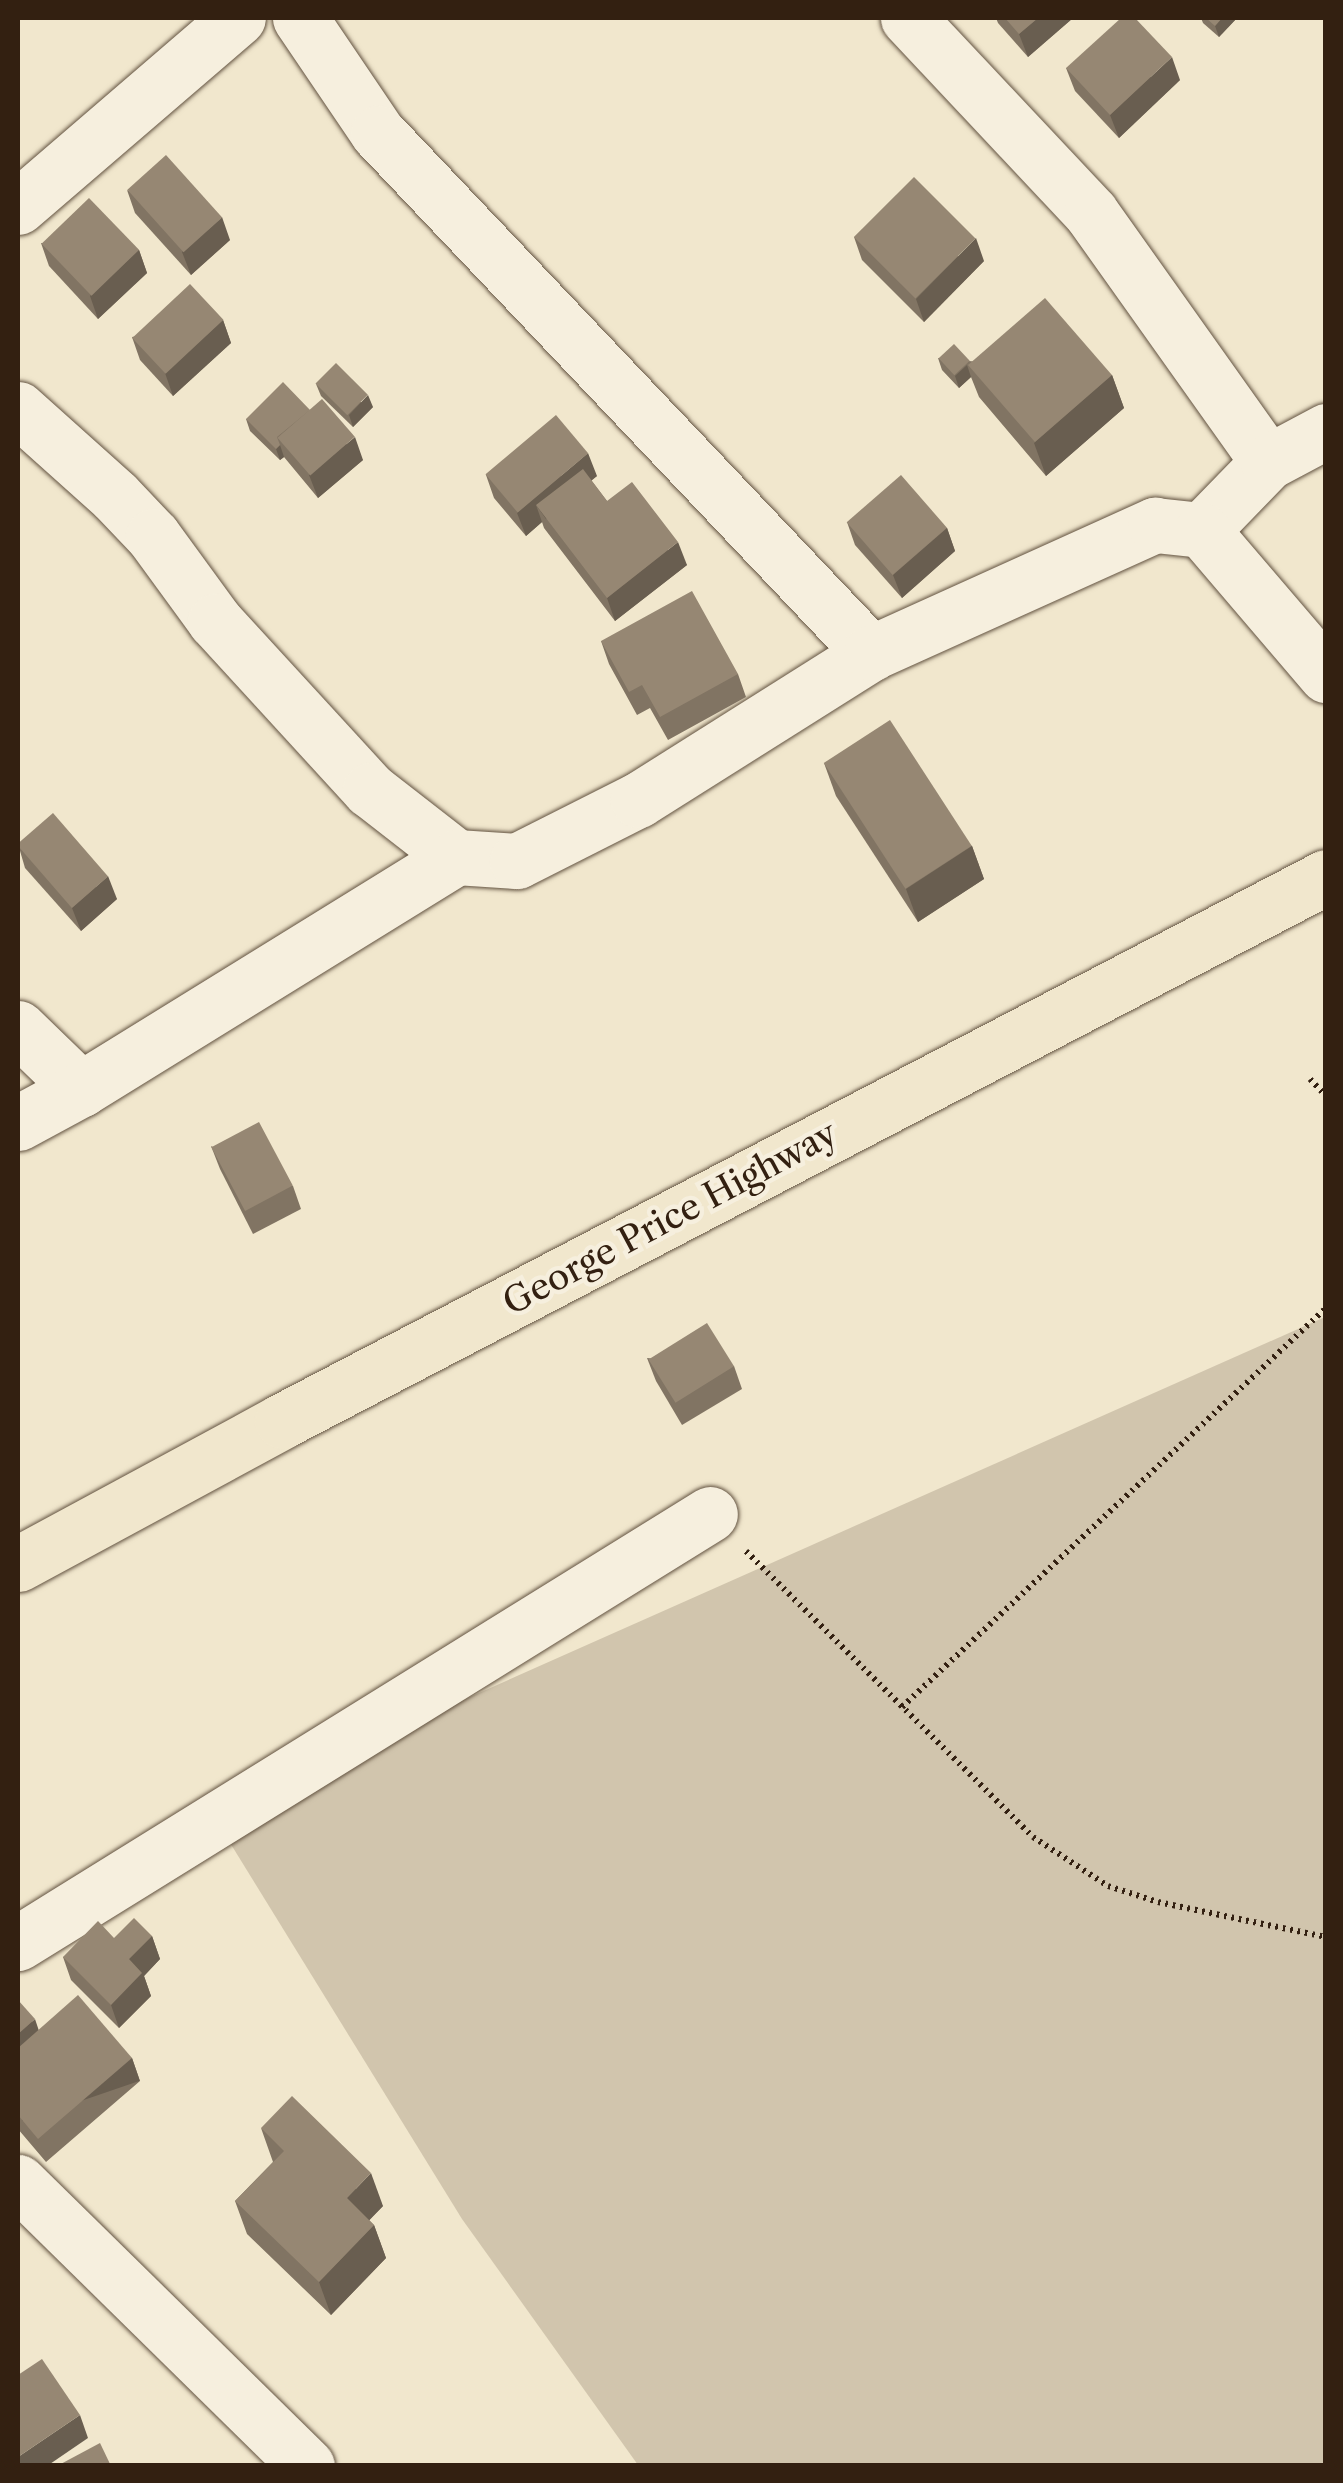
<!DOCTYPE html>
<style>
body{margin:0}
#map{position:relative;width:1343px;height:2483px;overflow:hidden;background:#f1e7cd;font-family:"Libre Caslon Text",serif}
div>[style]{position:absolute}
.green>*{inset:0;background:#d1c5ad}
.path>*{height:6px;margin-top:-3px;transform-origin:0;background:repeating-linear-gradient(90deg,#332011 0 2.5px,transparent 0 7.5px)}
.roads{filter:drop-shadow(0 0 2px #625240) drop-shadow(0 0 2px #625240)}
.minor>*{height:55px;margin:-27.5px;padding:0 27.5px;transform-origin:27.5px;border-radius:27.5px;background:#f6efde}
.highway>*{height:55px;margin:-27.5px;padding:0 27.5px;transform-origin:27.5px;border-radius:27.5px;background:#f1e7cd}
.wall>*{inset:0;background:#817463}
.shaded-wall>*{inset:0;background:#695e50;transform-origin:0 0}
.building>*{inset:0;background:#968773;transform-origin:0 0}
span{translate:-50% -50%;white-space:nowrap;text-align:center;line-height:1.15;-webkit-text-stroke:9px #f6efde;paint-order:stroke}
.street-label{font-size:35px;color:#332011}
.frame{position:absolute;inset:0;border:20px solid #332011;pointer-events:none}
</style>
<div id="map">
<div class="green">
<div style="clip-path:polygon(1325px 1317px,1325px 2465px,638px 2465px,462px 2219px,211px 1812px)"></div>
</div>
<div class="path">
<div style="left:1310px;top:1079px;width:23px;rotate:47deg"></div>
<div style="left:746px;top:1551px;width:405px;rotate:44.9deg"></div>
<div style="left:1033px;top:1837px;width:90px;rotate:33.2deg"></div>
<div style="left:1108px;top:1886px;width:52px;rotate:17.7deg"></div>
<div style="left:1158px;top:1902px;width:172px;rotate:11.8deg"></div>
<div style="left:902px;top:1707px;width:582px;rotate:-43.26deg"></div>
</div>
<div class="roads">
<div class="minor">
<div style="left:300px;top:18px;width:139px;rotate:55.9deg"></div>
<div style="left:378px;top:133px;width:717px;rotate:46.53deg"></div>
<div style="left:908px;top:18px;width:267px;rotate:46.8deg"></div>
<div style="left:1091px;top:213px;width:305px;rotate:54.6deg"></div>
<div style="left:18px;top:207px;width:290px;rotate:-40.7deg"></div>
<div style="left:18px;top:409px;width:130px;rotate:41.9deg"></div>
<div style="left:115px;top:496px;width:55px;rotate:46.5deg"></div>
<div style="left:153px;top:536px;width:105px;rotate:53.9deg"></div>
<div style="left:215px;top:621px;width:229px;rotate:47.5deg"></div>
<div style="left:370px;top:790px;width:109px;rotate:37.9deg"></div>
<div style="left:1202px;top:530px;width:95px;rotate:-45.9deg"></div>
<div style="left:1268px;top:462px;width:66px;rotate:-28.1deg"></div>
<div style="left:18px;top:1028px;width:88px;rotate:44.1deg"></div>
<div style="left:18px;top:1123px;width:72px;rotate:-28.4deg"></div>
<div style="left:81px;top:1089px;width:441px;rotate:-31.7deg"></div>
<div style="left:456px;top:857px;width:61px;rotate:3.8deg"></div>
<div style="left:517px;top:861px;width:136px;rotate:-26.8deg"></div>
<div style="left:638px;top:800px;width:275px;rotate:-32.2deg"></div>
<div style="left:871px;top:653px;width:312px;rotate:-24.3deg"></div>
<div style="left:1155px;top:525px;width:47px;rotate:6.1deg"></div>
<div style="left:1202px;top:530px;width:191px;rotate:49.5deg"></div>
<div style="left:18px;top:1943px;width:814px;rotate:-31.8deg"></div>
<div style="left:18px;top:2182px;width:405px;rotate:44.5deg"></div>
</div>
<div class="highway">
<div style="left:18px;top:1564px;width:300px;rotate:-28.4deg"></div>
<div style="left:282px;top:1421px;width:1177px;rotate:-27.52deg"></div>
</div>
</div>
<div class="wall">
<div style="clip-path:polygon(996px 18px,1073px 18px,1028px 57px,998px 23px)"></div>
<div style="clip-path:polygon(1201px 18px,1237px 18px,1219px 37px,1203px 23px)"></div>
<div style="clip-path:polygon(1066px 68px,1180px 80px,1119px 138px,1075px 91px)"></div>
<div style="clip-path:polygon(127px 190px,230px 240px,191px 275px,135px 213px)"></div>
<div style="clip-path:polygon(854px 237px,984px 261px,924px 322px,862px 260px)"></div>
<div style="clip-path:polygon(41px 243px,139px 250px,147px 273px,98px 319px,49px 266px)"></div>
<div style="clip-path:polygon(223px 320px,231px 343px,173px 396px,140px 360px,132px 337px)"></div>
<div style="clip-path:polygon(938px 358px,1112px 375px,1124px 408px,1046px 476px,979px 397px,971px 377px,959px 388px,942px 370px)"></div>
<div style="clip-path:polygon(316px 384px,373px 407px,353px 427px,321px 396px)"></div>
<div style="clip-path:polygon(310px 410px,363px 460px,318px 498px,284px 457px,280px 460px,250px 431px,246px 419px)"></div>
<div style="clip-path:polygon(486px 475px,597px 476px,591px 480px,607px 501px,687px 565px,615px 621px,544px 528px,542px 522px,526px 536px,494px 498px)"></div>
<div style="clip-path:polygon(847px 522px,947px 528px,955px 551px,902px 598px,855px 545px)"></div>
<div style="clip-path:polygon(601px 641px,738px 674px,746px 697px,668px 740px,650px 708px,637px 715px,609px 664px)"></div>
<div style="clip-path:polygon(824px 763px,972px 846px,984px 879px,918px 922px,836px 796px)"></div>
<div style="clip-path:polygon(18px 844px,117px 899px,81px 931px,25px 868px)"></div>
<div style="clip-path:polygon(211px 1146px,293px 1186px,301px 1209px,253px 1234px,220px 1169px)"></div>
<div style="clip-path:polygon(647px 1358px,734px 1366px,742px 1389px,682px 1425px,656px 1381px)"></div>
<div style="clip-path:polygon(152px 1936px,160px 1959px,144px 1976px,151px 1996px,119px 2028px,71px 1980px,63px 1957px,114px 1938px)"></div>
<div style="clip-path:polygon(18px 2000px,38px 2030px,132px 2058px,140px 2081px,46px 2162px,18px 2129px)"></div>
<div style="clip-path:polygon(261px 2128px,383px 2206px,369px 2220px,374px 2225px,386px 2258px,331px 2315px,247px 2234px,235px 2201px,273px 2162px)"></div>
</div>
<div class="shaded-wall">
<div style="clip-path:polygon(1038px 18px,1073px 18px,1028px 57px,1019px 34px)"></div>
<div style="clip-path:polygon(1222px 18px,1237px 18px,1219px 37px,1215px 26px)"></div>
<div style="clip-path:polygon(1172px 57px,1180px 80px,1119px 138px,1110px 115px)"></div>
<div style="clip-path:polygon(222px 217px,230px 240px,191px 275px,182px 252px)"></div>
<div style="clip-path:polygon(976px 238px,984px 261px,924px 322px,916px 299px)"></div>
<div style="clip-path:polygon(139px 250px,147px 273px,98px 319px,90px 296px)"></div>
<div style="clip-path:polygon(223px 320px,231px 343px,173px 396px,165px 373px)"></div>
<div style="clip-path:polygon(967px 365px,971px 377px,959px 388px,955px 376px)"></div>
<div style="clip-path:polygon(1112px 375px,1124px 408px,1046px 476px,1034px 443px)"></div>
<div style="clip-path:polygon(368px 395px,373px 407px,353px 427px,349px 415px)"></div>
<div style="clip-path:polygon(355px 437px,363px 460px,318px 498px,309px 475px)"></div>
<div style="clip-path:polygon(280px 445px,284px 457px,280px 460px,276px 449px)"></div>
<div style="clip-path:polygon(588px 453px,597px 476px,546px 519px,536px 505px,542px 522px,526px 536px,517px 513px)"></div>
<div style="clip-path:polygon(947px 528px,955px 551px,902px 598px,893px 575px)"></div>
<div style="clip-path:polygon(678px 542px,687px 565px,615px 621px,607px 598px)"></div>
<div style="clip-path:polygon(972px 846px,984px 879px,918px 922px,906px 889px)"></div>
<div style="clip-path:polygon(108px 876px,117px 899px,81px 931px,72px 908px)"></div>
<div style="clip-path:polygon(152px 1936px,160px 1959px,144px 1976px,151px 1996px,119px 2028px,111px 2005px,129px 1959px)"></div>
<div style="clip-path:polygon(35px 2019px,39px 2031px,18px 2050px,18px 2034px)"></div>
<div style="left:132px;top:2058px;width:24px;height:124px;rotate:71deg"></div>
<div style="clip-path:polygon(371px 2173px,383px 2206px,359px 2231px,347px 2198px)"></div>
<div style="clip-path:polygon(374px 2225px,386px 2258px,331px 2315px,319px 2282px)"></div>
<div style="clip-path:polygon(80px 2415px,88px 2438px,47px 2466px,18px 2466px,18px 2457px)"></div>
</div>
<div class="building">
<div style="clip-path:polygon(1005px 18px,1038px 18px,1019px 34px)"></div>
<div style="clip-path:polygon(1121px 18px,1135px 18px,1172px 57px,1110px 115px,1066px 68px)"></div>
<div style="clip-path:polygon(1206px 18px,1222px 18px,1215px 26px)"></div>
<div style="left:166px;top:155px;width:84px;height:52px;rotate:48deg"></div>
<div style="left:914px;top:177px;width:87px;height:85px;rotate:45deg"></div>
<div style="left:89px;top:198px;width:72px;height:66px;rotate:46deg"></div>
<div style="left:190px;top:284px;width:49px;height:79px;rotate:47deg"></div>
<div style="left:1045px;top:298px;width:102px;height:102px;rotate:49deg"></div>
<div style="left:954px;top:344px;width:23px;height:21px;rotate:47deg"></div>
<div style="left:336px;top:363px;width:45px;height:29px;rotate:45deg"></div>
<div style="clip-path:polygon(283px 382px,310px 410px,277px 437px,280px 445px,276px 449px,246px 419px)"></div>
<div style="left:322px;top:399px;width:50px;height:59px;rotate:49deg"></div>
<div style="left:556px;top:415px;width:50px;height:92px;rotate:50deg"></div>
<div style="clip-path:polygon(583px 469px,607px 501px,632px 482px,678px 542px,607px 598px,536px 505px)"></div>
<div style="left:901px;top:475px;width:70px;height:72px;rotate:49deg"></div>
<div style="clip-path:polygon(692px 591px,738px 674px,660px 717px,642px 685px,629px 692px,601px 641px)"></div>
<div style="left:890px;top:720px;width:150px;height:79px;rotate:57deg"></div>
<div style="left:53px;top:813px;width:84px;height:48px;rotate:49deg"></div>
<div style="left:259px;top:1122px;width:72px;height:54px;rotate:62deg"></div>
<div style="left:707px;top:1323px;width:51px;height:69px;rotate:58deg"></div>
<div style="clip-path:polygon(134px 1918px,152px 1936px,129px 1959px,142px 1973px,111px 2005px,63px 1957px,98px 1921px,114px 1938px)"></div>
<div style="clip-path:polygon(78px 1995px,132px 2058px,38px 2139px,18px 2115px,18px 2048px)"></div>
<div style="clip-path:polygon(18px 2000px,35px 2019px,18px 2034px)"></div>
<div style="clip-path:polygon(292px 2096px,371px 2173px,347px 2198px,374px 2225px,319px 2282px,235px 2201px,284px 2151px,261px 2128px)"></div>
<div style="clip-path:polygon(42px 2359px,80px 2415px,18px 2457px,18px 2375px)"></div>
<div style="clip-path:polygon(100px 2443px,111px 2466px,57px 2466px)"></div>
</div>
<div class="street-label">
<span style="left:670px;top:1218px;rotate:-28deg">George Price Highway</span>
</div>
<div class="frame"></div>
</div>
